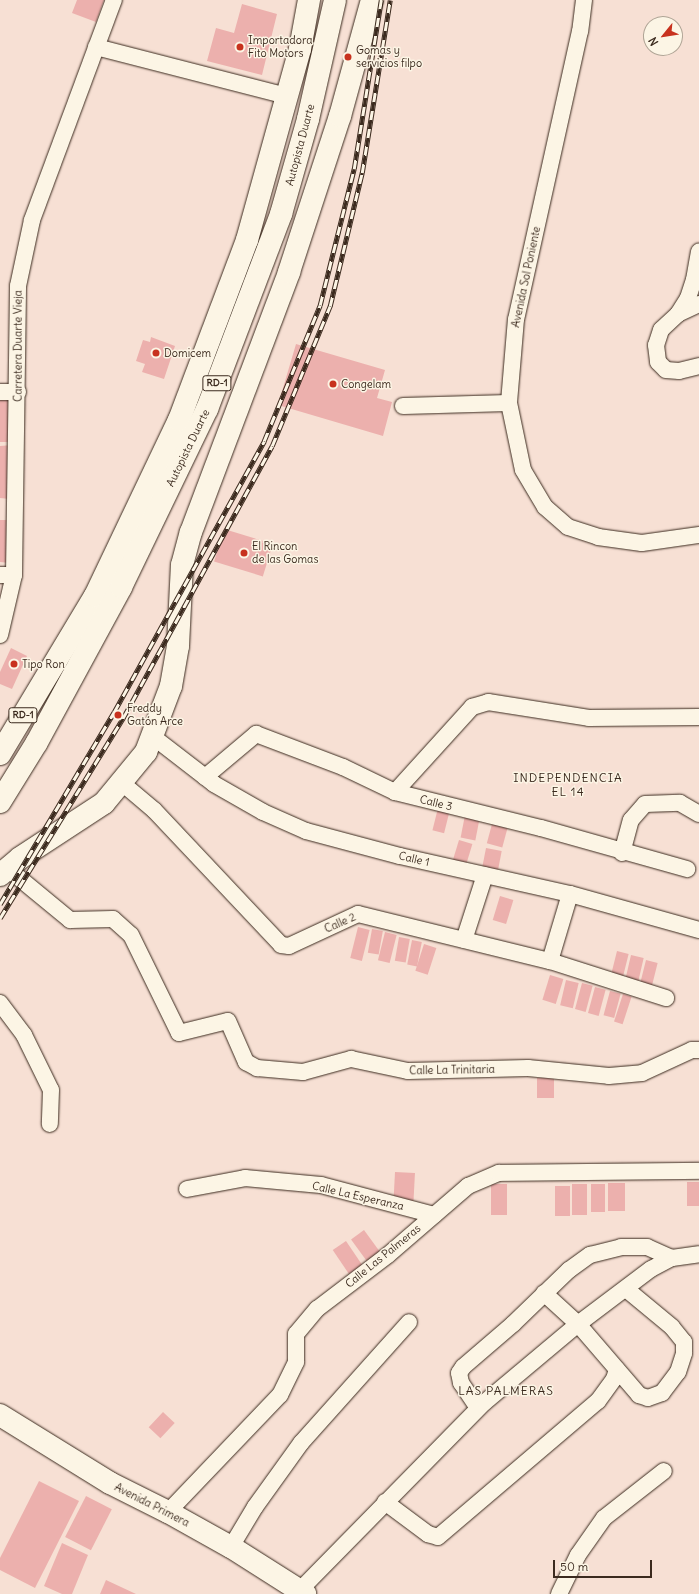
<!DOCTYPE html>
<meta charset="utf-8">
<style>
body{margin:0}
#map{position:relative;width:699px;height:1594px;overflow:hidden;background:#f7e0d4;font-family:Delius,sans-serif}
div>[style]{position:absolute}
.building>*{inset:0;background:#ecb0ad;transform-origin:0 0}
.roads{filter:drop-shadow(0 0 1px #3b2a1e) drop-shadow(0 0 1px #3b2a1e)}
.street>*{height:16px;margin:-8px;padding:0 8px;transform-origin:8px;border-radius:8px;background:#fcf5e5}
.secondary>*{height:22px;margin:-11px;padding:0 11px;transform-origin:11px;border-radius:11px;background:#fcf5e5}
.highway>*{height:22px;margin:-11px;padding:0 11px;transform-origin:11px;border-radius:11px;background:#fcf5e5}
.rail>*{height:4.5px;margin-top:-2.25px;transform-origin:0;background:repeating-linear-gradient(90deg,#fcf5e5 0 9px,#3b2a1e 0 18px);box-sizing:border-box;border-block:1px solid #3b2a1e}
.dots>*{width:11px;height:11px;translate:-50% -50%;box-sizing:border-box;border:2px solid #fcf5e5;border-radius:50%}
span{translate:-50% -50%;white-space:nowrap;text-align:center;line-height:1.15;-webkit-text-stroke:3px #fcf5e5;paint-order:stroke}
.shield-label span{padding:1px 3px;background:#fcf5e5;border:1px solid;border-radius:3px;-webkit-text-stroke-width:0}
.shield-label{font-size:10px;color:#3b2a1e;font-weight:700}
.poi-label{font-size:11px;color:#3b2a1e}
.left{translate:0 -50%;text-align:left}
.street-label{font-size:11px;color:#3b2a1e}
.neighbourhood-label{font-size:12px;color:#3b2a1e;letter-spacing:1px}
.north{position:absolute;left:643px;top:16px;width:40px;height:40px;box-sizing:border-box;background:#fcf5e5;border:1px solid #afa495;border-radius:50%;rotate:240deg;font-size:11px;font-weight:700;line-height:16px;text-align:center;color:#3b2a1e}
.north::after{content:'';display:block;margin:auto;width:14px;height:18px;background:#c8321e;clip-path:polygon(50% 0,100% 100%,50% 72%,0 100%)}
.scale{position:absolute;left:553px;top:1560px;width:99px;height:18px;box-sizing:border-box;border:2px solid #3b2a1e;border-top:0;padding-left:5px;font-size:12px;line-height:14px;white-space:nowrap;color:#3b2a1e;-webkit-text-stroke:3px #fcf5e5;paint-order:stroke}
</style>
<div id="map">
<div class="building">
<div style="clip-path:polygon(77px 0,104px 0,96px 22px,72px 13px)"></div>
<div style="clip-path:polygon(242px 4px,277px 14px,262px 75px,207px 61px,216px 28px,234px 33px)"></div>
<div style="clip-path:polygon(151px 337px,175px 346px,164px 379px,142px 372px,145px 364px,136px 361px,143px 340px,150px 342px)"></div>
<div style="clip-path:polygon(296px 344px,385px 370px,377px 398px,392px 402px,383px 436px,278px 405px)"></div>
<div style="left:0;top:394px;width:13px;height:48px"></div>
<div style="clip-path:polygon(13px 445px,10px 499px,0 498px,0 446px)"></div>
<div style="clip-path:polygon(0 520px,12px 520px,10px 563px,0 562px)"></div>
<div style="left:224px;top:529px;width:51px;height:34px;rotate:17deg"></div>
<div style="clip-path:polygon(11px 648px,27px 656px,12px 689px,0 684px,0 672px)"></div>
<div style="left:438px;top:808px;width:12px;height:23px;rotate:14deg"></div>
<div style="left:465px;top:815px;width:15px;height:23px;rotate:11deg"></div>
<div style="left:492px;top:824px;width:16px;height:20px;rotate:15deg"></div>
<div style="left:459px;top:840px;width:14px;height:22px;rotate:17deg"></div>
<div style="left:486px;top:848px;width:16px;height:23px;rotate:11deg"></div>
<div style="left:500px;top:896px;width:14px;height:25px;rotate:17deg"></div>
<div style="left:358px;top:927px;width:12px;height:32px;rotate:14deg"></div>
<div style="left:372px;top:929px;width:11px;height:24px;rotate:10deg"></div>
<div style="left:385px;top:932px;width:12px;height:29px;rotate:14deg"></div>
<div style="left:399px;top:937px;width:11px;height:24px;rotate:10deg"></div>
<div style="left:412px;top:940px;width:10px;height:25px;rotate:11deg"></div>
<div style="left:424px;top:944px;width:13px;height:28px;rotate:18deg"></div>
<div style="left:617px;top:951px;width:12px;height:29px;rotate:14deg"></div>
<div style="left:631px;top:955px;width:13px;height:29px;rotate:13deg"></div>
<div style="left:646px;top:960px;width:12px;height:28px;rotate:14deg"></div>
<div style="left:550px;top:975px;width:14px;height:26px;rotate:17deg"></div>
<div style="left:566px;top:980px;width:13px;height:26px;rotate:13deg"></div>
<div style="left:582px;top:983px;width:11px;height:27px;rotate:15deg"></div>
<div style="left:595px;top:987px;width:11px;height:27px;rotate:15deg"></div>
<div style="left:610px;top:991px;width:11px;height:25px;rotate:15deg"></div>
<div style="left:623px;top:994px;width:9px;height:29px;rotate:18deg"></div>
<div style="left:537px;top:1078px;width:17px;height:20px"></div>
<div style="left:395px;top:1172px;width:20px;height:31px;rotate:3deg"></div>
<div style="left:699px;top:1182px;width:24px;height:12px;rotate:90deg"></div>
<div style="left:608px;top:1183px;width:17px;height:28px"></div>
<div style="left:491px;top:1184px;width:16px;height:31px"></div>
<div style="left:572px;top:1184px;width:15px;height:31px"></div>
<div style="left:591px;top:1184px;width:14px;height:28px"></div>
<div style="left:555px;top:1186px;width:15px;height:30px"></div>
<div style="left:364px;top:1230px;width:27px;height:16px;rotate:54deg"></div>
<div style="left:346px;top:1241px;width:29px;height:16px;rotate:56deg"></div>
<div style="left:163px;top:1412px;width:16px;height:21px;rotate:43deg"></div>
<div style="clip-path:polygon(39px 1481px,79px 1501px,35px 1588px,0 1570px,0 1558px)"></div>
<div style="left:86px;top:1496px;width:29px;height:46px;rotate:27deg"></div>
<div style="clip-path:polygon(62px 1543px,88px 1555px,72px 1594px,62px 1594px,44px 1586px)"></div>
<div style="clip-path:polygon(106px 1580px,136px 1594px,100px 1594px)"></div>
</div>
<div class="roads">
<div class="street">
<div style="left:584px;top:0;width:31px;rotate:97deg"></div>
<div style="left:580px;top:31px;width:295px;rotate:102.5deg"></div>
<div style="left:516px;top:319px;width:84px;rotate:94.8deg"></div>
<div style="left:509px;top:403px;width:68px;rotate:78.2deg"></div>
<div style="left:523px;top:470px;width:43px;rotate:59.3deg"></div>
<div style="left:545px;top:507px;width:30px;rotate:41deg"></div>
<div style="left:568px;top:527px;width:32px;rotate:18deg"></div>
<div style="left:598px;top:537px;width:44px;rotate:7.8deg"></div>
<div style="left:642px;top:543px;width:58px;rotate:-8deg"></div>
<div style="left:96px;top:47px;width:197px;rotate:14.4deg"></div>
<div style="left:699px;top:304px;width:23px;rotate:155deg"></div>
<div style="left:678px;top:314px;width:23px;rotate:137deg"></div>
<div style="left:661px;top:330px;width:16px;rotate:108deg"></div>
<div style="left:656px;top:345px;width:17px;rotate:83deg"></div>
<div style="left:658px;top:362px;width:11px;rotate:45deg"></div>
<div style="left:666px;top:370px;width:13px;rotate:4deg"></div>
<div style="left:679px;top:371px;width:21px;rotate:-14deg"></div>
<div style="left:678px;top:314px;width:19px;rotate:-58deg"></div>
<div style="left:688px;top:298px;width:19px;rotate:-72deg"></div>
<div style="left:694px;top:280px;width:29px;rotate:-80deg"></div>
<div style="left:0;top:392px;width:18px"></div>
<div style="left:403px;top:406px;width:106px;rotate:-1.6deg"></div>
<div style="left:0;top:575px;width:14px"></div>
<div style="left:0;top:635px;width:62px;rotate:-76.9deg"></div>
<div style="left:14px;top:575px;width:289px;rotate:-89.2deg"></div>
<div style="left:18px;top:286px;width:67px;rotate:-78deg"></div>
<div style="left:32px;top:220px;width:235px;rotate:-69.6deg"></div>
<div style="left:152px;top:736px;width:78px;rotate:37.7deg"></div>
<div style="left:214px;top:784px;width:56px;rotate:29.7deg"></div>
<div style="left:263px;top:812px;width:47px;rotate:23.8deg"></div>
<div style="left:306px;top:831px;width:97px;rotate:14.9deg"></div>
<div style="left:400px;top:856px;width:174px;rotate:12.6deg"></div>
<div style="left:570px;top:894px;width:134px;rotate:15.6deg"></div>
<div style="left:205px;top:777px;width:67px;rotate:-40.1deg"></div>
<div style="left:256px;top:734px;width:93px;rotate:20.8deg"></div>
<div style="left:343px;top:767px;width:58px;rotate:25.7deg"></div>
<div style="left:395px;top:792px;width:150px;rotate:13.9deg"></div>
<div style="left:541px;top:828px;width:152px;rotate:15.7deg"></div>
<div style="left:122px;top:783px;width:42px;rotate:40.2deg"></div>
<div style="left:154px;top:810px;width:185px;rotate:46.7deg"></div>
<div style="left:281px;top:945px;width:8px;rotate:7deg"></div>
<div style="left:289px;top:946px;width:76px;rotate:-24.9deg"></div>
<div style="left:358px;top:914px;width:198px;rotate:13.8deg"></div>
<div style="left:550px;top:961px;width:122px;rotate:17.7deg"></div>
<div style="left:395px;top:792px;width:115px;rotate:-47.8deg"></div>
<div style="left:472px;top:707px;width:17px;rotate:-17deg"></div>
<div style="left:488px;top:702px;width:102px;rotate:9deg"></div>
<div style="left:589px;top:718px;width:110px;rotate:-0.5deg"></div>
<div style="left:622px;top:853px;width:34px;rotate:-75deg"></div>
<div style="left:631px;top:820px;width:21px;rotate:-49deg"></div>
<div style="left:645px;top:804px;width:35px;rotate:-2deg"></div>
<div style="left:680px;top:803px;width:22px;rotate:30deg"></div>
<div style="left:7px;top:868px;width:82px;rotate:39.5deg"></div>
<div style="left:70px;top:920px;width:43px;rotate:-1.3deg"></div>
<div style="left:113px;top:919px;width:24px;rotate:42deg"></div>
<div style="left:131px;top:935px;width:109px;rotate:63.9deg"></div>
<div style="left:179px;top:1033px;width:50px;rotate:-13.8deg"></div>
<div style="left:228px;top:1021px;width:45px;rotate:66.3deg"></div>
<div style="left:246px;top:1062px;width:13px;rotate:29deg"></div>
<div style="left:257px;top:1068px;width:46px;rotate:5deg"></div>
<div style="left:303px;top:1072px;width:50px;rotate:-15.2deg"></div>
<div style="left:351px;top:1059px;width:58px;rotate:11.9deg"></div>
<div style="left:408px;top:1071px;width:120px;rotate:-1.4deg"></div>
<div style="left:528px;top:1068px;width:81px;rotate:5.6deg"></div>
<div style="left:609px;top:1076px;width:33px;rotate:-5deg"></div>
<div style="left:642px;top:1073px;width:55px;rotate:-24.7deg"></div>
<div style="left:692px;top:1050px;width:7px"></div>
<div style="left:464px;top:940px;width:68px;rotate:-72.1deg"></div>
<div style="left:550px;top:961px;width:70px;rotate:-73.4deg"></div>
<div style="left:0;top:1003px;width:40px;rotate:53deg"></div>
<div style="left:24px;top:1035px;width:61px;rotate:63.9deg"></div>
<div style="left:51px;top:1090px;width:34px;rotate:92deg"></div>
<div style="left:187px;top:1189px;width:59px;rotate:-10.7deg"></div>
<div style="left:245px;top:1178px;width:76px;rotate:5.3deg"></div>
<div style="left:321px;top:1185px;width:117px;rotate:14.9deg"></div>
<div style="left:544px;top:1293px;width:46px;rotate:42.4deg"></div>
<div style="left:578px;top:1324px;width:94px;rotate:49.3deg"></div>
<div style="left:639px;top:1395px;width:9px;rotate:18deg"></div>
<div style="left:648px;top:1398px;width:15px;rotate:-20deg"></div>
<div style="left:662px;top:1393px;width:26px;rotate:-53deg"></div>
<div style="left:678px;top:1372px;width:20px;rotate:-72deg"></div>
<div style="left:684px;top:1353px;width:11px;rotate:-90deg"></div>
<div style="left:684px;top:1342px;width:19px;rotate:-129deg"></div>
<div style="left:672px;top:1327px;width:60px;rotate:-140.4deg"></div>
<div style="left:478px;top:1408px;width:30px;rotate:-124deg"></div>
<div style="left:461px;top:1383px;width:10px;rotate:-101deg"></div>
<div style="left:459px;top:1373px;width:7px;rotate:-56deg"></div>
<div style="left:463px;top:1367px;width:66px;rotate:-40.7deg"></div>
<div style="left:513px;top:1324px;width:78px;rotate:-44deg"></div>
<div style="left:569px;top:1270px;width:26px;rotate:-36deg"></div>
<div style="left:590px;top:1255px;width:32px;rotate:-14deg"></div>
<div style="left:621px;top:1247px;width:26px"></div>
<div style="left:647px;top:1247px;width:27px;rotate:24deg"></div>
<div style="left:385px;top:1502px;width:54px;rotate:36.7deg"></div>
<div style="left:428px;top:1534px;width:10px;rotate:17deg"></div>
<div style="left:438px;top:1537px;width:210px;rotate:-40.4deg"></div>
<div style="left:598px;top:1401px;width:27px;rotate:-54deg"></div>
<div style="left:614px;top:1379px;width:10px;rotate:-73deg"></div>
<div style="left:168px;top:1512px;width:162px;rotate:-46.3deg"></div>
<div style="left:280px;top:1395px;width:37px;rotate:-64deg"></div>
<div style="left:296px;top:1362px;width:28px;rotate:-90deg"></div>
<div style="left:296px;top:1334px;width:33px;rotate:-50deg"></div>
<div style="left:317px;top:1309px;width:89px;rotate:-37.3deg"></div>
<div style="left:388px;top:1255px;width:106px;rotate:-40.8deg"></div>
<div style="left:468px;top:1186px;width:34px;rotate:-23deg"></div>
<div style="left:499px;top:1173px;width:200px;rotate:-0.6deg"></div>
<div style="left:231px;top:1547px;width:47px;rotate:-59deg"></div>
<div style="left:255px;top:1507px;width:79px;rotate:-54.3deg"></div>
<div style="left:301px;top:1443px;width:162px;rotate:-48.2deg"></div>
<div style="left:300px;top:1590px;width:264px;rotate:-45.5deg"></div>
<div style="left:485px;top:1402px;width:121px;rotate:-40deg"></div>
<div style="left:578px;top:1324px;width:91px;rotate:-37deg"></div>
<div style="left:651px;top:1269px;width:24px;rotate:-28deg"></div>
<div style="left:672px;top:1258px;width:27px;rotate:-8deg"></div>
<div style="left:559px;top:1594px;width:43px;rotate:-64deg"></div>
<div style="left:578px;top:1555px;width:45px;rotate:-54.9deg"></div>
<div style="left:604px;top:1518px;width:76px;rotate:-38.1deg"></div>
</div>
<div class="secondary">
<div style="left:0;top:875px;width:26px;rotate:-40deg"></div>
<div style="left:20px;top:858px;width:100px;rotate:-33.2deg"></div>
<div style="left:104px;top:803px;width:66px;rotate:-50.5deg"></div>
<div style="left:146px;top:752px;width:71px;rotate:-69.3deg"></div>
<div style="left:171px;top:686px;width:41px;rotate:-80.1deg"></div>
<div style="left:178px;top:646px;width:81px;rotate:-87.2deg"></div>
<div style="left:182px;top:565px;width:34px;rotate:-75deg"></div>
<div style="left:191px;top:532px;width:278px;rotate:-69.3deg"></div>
<div style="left:289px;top:272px;width:164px;rotate:-71.9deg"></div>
<div style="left:340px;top:116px;width:120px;rotate:-74.6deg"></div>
<div style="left:0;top:1415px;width:129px;rotate:31.7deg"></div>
<div style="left:110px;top:1483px;width:65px;rotate:26.6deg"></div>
<div style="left:168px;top:1512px;width:72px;rotate:29.1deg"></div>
<div style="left:231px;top:1547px;width:88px;rotate:32.4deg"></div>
</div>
<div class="highway">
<div style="left:0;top:754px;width:184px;rotate:-59deg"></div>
<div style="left:95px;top:596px;width:195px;rotate:-64.5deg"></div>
<div style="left:179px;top:420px;width:192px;rotate:-69.3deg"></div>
<div style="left:247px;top:240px;width:198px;rotate:-74.5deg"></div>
<div style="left:300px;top:49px;width:50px;rotate:-79.6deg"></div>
<div style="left:0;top:802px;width:70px;rotate:-58.3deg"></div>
<div style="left:37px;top:742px;width:176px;rotate:-61.5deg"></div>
<div style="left:121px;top:587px;width:198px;rotate:-64.2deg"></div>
<div style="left:207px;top:409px;width:209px;rotate:-69.2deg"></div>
<div style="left:281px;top:214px;width:99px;rotate:-74.1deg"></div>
<div style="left:308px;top:119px;width:122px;rotate:-77.2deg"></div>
</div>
</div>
<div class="rail">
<div style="left:0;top:904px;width:223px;rotate:-59.3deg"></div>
<div style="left:114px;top:712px;width:310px;rotate:-61deg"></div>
<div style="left:264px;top:441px;width:147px;rotate:-67.6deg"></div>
<div style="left:320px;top:305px;width:140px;rotate:-76deg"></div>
<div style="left:354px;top:169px;width:171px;rotate:-80.9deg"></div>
<div style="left:0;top:918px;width:235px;rotate:-58.4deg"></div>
<div style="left:123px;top:718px;width:310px;rotate:-61.3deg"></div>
<div style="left:272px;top:446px;width:152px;rotate:-67.5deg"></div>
<div style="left:330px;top:306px;width:137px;rotate:-76.5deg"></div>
<div style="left:362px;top:173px;width:175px;rotate:-80.8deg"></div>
</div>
<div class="dots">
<div style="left:240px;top:47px;background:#c8321e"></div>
<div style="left:348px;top:57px;background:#c8321e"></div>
<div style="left:156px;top:353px;background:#c8321e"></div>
<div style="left:333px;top:384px;background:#c8321e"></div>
<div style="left:244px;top:553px;background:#c8321e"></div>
<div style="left:14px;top:664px;background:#c8321e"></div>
<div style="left:118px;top:715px;background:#c8321e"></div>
</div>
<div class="shield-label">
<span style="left:217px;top:383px">RD-1</span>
<span style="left:23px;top:715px">RD-1</span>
</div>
<div class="poi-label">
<span class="left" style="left:248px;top:47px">Importadora<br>Fito Motors</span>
<span class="left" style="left:356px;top:57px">Gomas y<br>servicios filpo</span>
<span class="left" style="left:164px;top:353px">Domicem</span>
<span class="left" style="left:341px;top:384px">Congelam</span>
<span class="left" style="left:252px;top:553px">El Rincon<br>de las Gomas</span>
<span class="left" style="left:22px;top:664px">Tipo Ron</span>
<span class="left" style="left:127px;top:715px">Freddy<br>Gatón Arce</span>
</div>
<div class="street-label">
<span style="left:300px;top:145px;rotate:-75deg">Autopista Duarte</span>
<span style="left:526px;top:277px;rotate:-78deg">Avenida Sol Poniente</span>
<span style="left:18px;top:346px;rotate:-90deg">Carretera Duarte Vieja</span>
<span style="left:188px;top:448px;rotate:-64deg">Autopista Duarte</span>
<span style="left:436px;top:803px;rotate:14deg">Calle 3</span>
<span style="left:414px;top:859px;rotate:13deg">Calle 1</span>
<span style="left:340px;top:923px;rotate:-24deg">Calle 2</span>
<span style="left:452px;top:1070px;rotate:-1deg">Calle La Trinitaria</span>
<span style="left:358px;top:1196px;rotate:13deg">Calle La Esperanza</span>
<span style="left:383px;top:1256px;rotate:-39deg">Calle Las Palmeras</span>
<span style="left:152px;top:1505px;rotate:27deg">Avenida Primera</span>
</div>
<div class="neighbourhood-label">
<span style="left:568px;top:785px">INDEPENDENCIA<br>EL 14</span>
<span style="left:506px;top:1391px">LAS PALMERAS</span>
</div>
<div class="north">N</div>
<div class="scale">50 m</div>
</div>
